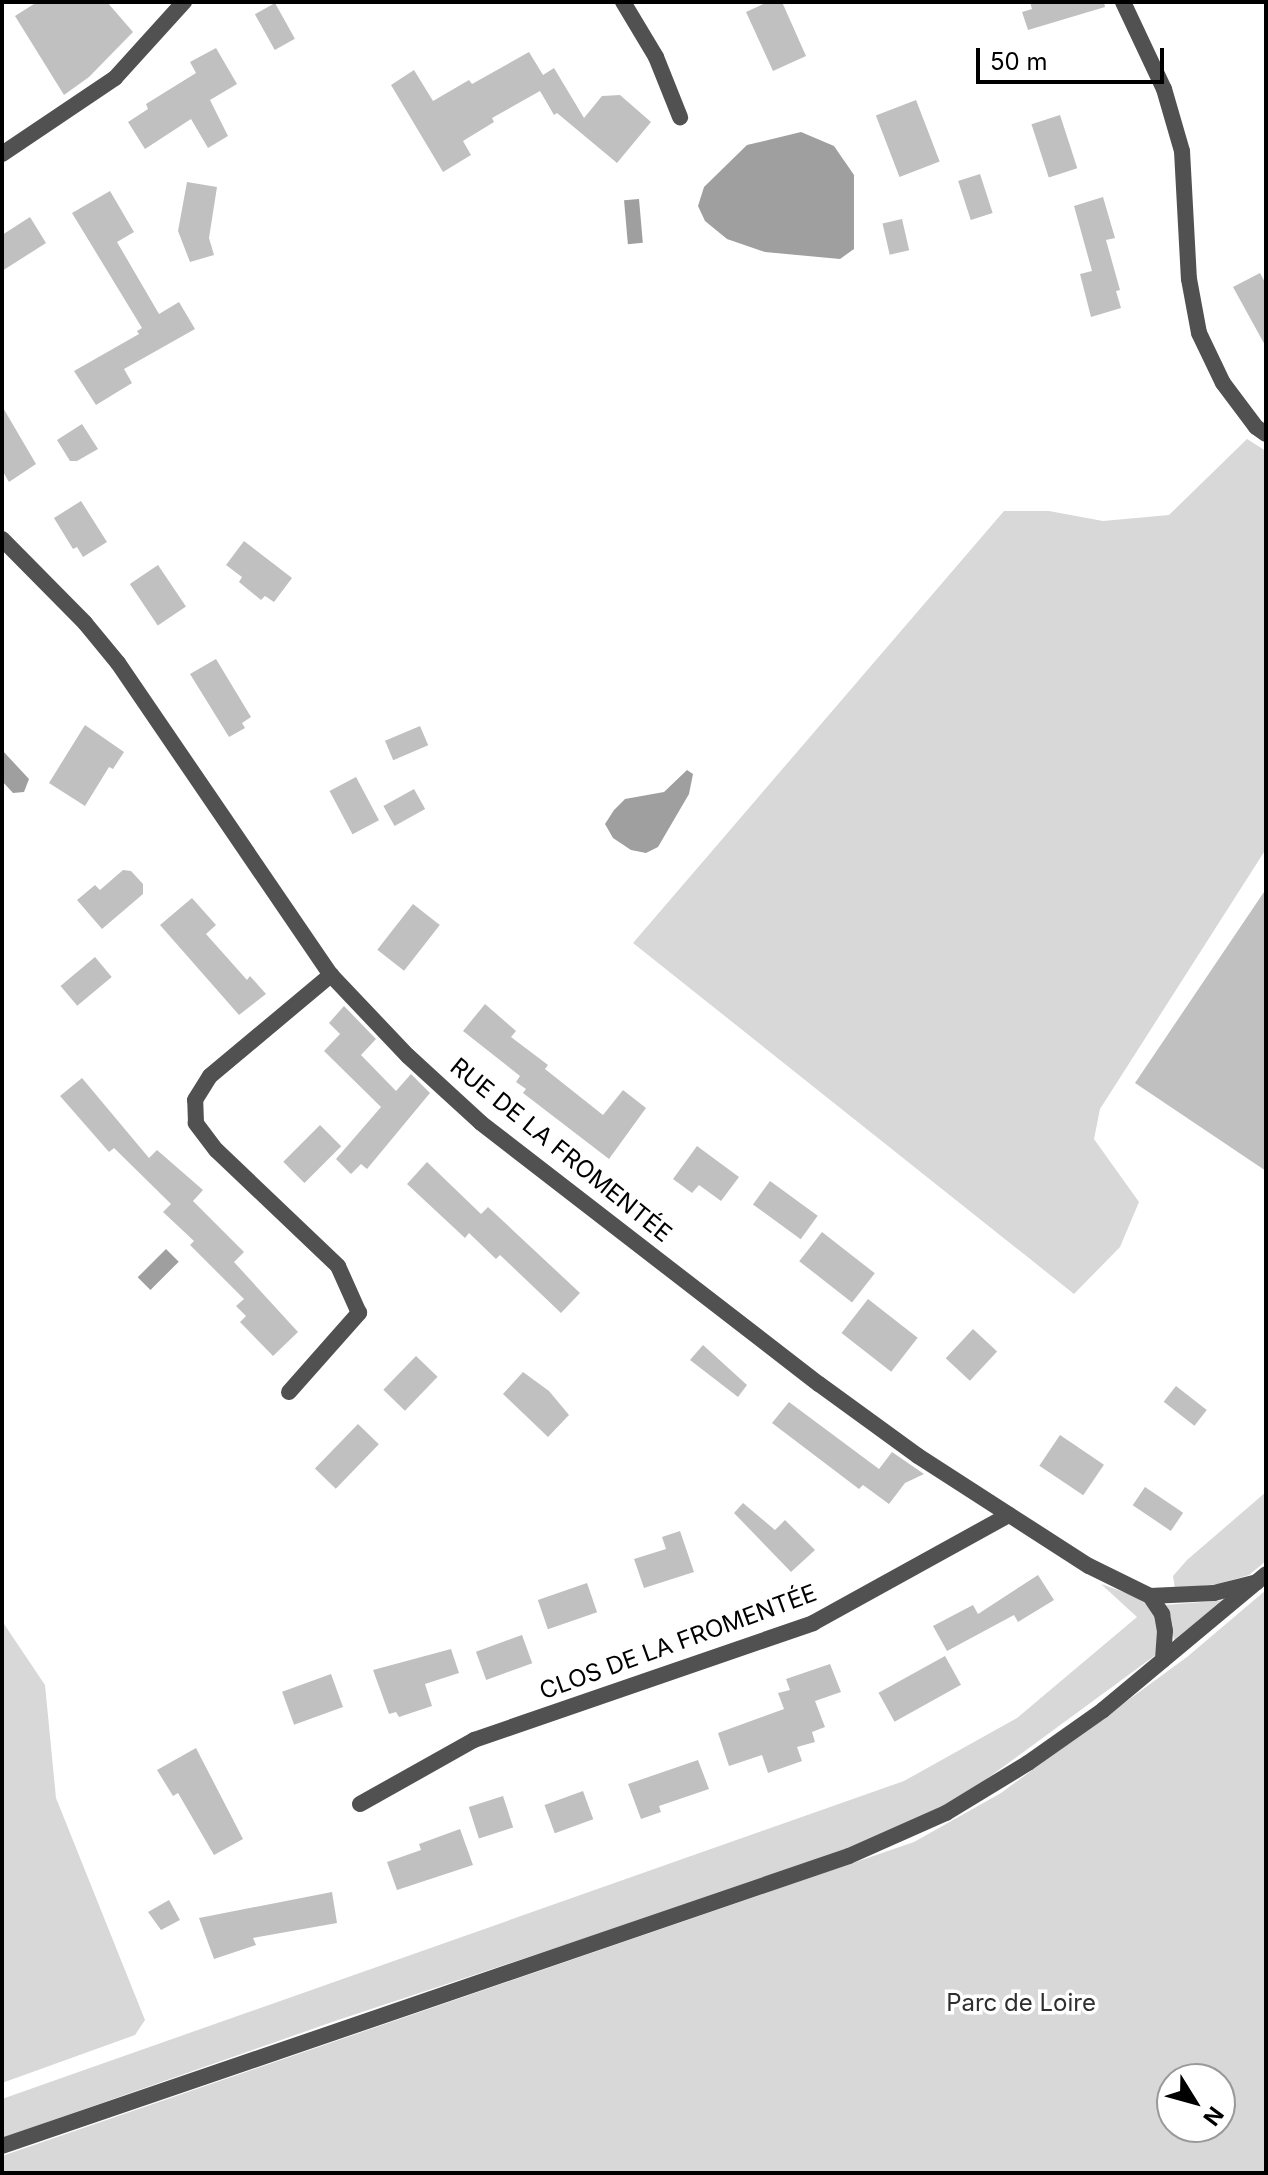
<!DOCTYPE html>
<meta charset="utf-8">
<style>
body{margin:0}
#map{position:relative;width:1268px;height:2175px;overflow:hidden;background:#fff;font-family:Inter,sans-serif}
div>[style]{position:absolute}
.green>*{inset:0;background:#d8d8d8}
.water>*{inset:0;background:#9f9f9f;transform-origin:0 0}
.building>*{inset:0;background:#c0c0c0;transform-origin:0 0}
.street>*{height:16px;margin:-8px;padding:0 8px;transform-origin:8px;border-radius:8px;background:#515151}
span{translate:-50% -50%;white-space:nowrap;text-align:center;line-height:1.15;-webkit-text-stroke:7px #fff;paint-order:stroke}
.street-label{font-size:24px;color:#000}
.park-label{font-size:24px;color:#2f2f2f}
.frame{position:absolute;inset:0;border:4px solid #000;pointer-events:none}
.north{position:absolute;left:1156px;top:2063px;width:80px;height:80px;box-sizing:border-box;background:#fff;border:2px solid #999;border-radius:50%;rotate:127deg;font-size:22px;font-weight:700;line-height:32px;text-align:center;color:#000}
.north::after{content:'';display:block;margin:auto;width:28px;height:36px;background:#000;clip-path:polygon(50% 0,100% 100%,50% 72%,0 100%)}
.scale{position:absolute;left:976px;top:48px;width:188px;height:36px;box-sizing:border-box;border:4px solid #000;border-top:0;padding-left:10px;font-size:24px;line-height:28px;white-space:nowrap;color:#000;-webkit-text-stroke:6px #fff;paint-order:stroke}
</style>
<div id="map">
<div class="green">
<div style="clip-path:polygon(1247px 439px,1266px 451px,1266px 849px,1100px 1109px,1094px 1139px,1139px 1202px,1120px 1247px,1074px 1294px,633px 943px,1004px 511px,1049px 511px,1103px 521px,1169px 515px)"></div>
<div style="clip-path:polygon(1266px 1492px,1266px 1561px,1249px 1575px,1218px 1584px,1175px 1589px,1173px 1576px,1187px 1560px)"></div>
<div style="clip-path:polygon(1101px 1584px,1135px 1596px,1154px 1610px,1160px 1628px,1157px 1654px,962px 1797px,843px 1853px,338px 2020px,2px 2138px,2px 2099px,904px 1781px,1017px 1718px,1137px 1617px)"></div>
<div style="clip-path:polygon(evenodd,1266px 1590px,1266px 2173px,2px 2173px,2px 2156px,914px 1842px,1001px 1793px,1187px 1657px,1266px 1590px,1172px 2079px,1220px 2079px,1220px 2127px,1172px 2127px,1172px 2079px)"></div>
<div style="clip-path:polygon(1227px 1600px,1175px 1643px,1165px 1605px)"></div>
<div style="clip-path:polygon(2px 1621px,45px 1685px,56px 1798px,145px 2020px,135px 2035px,2px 2083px)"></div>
</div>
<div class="water">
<div style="clip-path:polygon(801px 132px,834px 146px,854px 175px,854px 249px,840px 259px,765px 252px,727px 239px,705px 221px,698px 206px,704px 187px,747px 145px)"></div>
<div style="left:639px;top:199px;width:44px;height:15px;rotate:85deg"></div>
<div style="clip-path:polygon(2px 750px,29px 779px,24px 792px,13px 793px,2px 781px)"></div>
<div style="clip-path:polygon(687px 770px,693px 774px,689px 794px,658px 847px,646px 853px,631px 850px,613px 838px,605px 824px,614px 810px,625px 799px,664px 792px)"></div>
<div style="left:166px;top:1249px;width:18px;height:40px;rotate:45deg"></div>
</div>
<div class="building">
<div style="clip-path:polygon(37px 2px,107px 2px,133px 32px,89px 77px,64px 95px,15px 16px)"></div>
<div style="clip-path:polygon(768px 2px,782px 2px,806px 56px,773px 71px,746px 12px)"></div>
<div style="clip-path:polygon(1030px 2px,1104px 2px,1105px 7px,1028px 30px,1022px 12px,1032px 9px)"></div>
<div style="left:275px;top:3px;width:41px;height:23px;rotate:61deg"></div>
<div style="clip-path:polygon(216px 48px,237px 84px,210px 100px,228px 136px,208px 148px,191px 119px,145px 149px,128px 122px,148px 109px,146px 104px,196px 73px,190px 62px)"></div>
<div style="clip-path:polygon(529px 52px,543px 75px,554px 68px,584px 118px,602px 96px,620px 95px,651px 122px,617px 163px,557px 113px,554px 115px,540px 91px,492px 118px,494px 122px,463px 141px,471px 155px,443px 172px,391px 85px,414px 70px,433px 101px,469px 80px,472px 84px)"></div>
<div style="left:916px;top:100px;width:66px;height:43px;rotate:69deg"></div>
<div style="left:1060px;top:115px;width:56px;height:30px;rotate:72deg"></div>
<div style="left:980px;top:174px;width:41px;height:23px;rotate:72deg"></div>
<div style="clip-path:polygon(187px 182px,217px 187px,209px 238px,214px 255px,190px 262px,178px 231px)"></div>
<div style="clip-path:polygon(110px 191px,134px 232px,117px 242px,159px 314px,179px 302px,195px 329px,124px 369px,132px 383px,96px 405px,74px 371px,139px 334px,137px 331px,142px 328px,72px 213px)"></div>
<div style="clip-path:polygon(1103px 197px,1115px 238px,1106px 240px,1120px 290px,1116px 291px,1121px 308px,1091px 317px,1080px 274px,1092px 271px,1074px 206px)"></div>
<div style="clip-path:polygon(30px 217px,46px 243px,2px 271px,2px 235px)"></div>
<div style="left:902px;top:219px;width:32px;height:20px;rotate:77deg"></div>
<div style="clip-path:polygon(1260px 273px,1266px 284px,1266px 347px,1233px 287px)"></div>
<div style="clip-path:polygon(2px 406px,36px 464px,9px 482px,2px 470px)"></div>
<div style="clip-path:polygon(82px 424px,98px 449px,77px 461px,70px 461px,57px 440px)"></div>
<div style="clip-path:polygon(81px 501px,107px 542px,83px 557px,77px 547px,73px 549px,54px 518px)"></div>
<div style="clip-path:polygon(244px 541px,292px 578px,274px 602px,265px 596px,261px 600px,239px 582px,242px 577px,226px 565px)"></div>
<div style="left:158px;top:565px;width:50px;height:34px;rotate:56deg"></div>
<div style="clip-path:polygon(216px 659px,251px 717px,242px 723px,245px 728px,229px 737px,190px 674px)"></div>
<div style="clip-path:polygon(85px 725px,124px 752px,113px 769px,109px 767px,85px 806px,49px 783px)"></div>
<div style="left:420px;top:726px;width:21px;height:38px;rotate:67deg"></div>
<div style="left:356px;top:777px;width:49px;height:30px;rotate:62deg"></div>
<div style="left:414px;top:789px;width:23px;height:35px;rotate:61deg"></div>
<div style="clip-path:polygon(123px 870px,131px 871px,143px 884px,143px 894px,102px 929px,77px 900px,95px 885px,100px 890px)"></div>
<div style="clip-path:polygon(1266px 889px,1266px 1171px,1135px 1083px)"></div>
<div style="clip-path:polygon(192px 898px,216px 925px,206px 934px,247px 980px,250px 976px,266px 994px,239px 1015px,160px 925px)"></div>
<div style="left:413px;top:904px;width:34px;height:58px;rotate:38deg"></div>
<div style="left:95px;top:957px;width:26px;height:45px;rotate:50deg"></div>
<div style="clip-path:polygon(485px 1004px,516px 1031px,511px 1037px,548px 1065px,545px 1069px,603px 1115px,623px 1090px,646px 1108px,609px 1159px,523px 1093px,526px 1089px,516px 1082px,520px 1076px,463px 1031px)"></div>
<div style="clip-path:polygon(344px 1006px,376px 1039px,361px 1055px,396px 1091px,411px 1074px,430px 1093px,367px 1169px,361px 1164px,351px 1174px,336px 1159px,381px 1107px,324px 1051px,340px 1034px,329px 1023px)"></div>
<div style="clip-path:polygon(82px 1078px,149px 1158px,157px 1150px,203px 1190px,193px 1201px,244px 1252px,234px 1262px,298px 1332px,273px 1356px,240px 1322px,246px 1316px,236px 1306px,244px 1299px,190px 1245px,194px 1241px,163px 1212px,171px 1204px,114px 1148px,109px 1152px,60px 1096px)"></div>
<div style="left:320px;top:1125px;width:30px;height:52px;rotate:45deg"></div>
<div style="clip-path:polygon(697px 1146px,739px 1177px,721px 1201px,699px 1185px,692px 1193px,673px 1179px)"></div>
<div style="clip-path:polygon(427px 1162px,481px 1214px,488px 1207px,580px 1293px,561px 1313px,500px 1255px,496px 1259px,469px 1233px,465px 1238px,407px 1184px)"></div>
<div style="left:770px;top:1181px;width:59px;height:29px;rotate:36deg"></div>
<div style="left:822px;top:1232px;width:67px;height:37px;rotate:38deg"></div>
<div style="left:868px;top:1299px;width:63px;height:43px;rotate:38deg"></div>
<div style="left:973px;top:1329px;width:33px;height:40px;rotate:43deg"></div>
<div style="clip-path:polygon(703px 1345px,747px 1385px,738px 1397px,690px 1360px)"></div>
<div style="left:416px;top:1356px;width:30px;height:47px;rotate:44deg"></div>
<div style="clip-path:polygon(523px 1372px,549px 1391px,569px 1415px,548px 1437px,503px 1394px)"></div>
<div style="left:1176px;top:1386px;width:39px;height:20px;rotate:38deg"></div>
<div style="clip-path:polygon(789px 1402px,879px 1469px,892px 1452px,924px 1474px,905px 1483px,889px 1504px,863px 1485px,859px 1489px,772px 1423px)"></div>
<div style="left:358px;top:1424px;width:29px;height:62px;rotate:44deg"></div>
<div style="left:1060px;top:1435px;width:53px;height:37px;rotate:34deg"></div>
<div style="left:1145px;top:1487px;width:46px;height:22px;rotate:34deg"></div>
<div style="clip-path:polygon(743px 1503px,775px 1530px,785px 1520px,815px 1550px,791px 1572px,734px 1513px)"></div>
<div style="clip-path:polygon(680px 1531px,694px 1572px,644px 1588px,634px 1559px,666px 1549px,662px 1537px)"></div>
<div style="clip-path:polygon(1038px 1575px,1054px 1600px,1018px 1622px,1014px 1615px,947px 1651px,933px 1626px,973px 1605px,978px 1614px)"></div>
<div style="left:587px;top:1583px;width:31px;height:52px;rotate:71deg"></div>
<div style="left:522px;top:1635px;width:30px;height:49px;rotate:70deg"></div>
<div style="clip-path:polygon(451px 1649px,459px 1673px,425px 1684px,432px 1706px,399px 1717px,396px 1712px,389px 1714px,373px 1670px)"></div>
<div style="left:945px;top:1656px;width:33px;height:76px;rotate:61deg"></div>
<div style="clip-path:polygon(830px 1664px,841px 1692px,815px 1701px,825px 1727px,812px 1732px,815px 1742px,797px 1747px,802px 1761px,768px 1773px,762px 1755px,729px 1766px,718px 1733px,784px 1709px,778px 1693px,790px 1690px,786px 1679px)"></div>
<div style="left:331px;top:1674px;width:35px;height:52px;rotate:70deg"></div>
<div style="clip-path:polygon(196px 1748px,243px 1839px,214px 1855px,178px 1793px,173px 1796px,157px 1770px)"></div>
<div style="clip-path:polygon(698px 1760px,709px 1789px,659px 1806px,661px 1812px,641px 1819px,628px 1784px)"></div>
<div style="left:583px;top:1791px;width:30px;height:41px;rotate:70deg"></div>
<div style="left:503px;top:1796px;width:33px;height:36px;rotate:72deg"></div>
<div style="clip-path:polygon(460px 1829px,473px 1865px,397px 1890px,387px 1862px,421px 1850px,419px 1844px)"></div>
<div style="clip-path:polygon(332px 1892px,337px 1923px,253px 1938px,256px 1945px,214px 1959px,199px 1918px)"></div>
<div style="clip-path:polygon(169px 1900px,180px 1920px,161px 1930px,148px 1912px)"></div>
</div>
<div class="street">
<div style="left:623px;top:2px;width:64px;rotate:59deg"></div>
<div style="left:656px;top:57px;width:65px;rotate:68.2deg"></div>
<div style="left:1123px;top:2px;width:96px;rotate:64.8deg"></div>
<div style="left:1164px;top:89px;width:65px;rotate:73.8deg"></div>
<div style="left:1182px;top:151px;width:128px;rotate:86.9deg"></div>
<div style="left:1189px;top:279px;width:55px;rotate:79.5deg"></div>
<div style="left:1199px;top:333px;width:55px;rotate:64.4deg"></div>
<div style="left:1223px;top:383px;width:55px;rotate:53.1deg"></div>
<div style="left:1256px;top:427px;width:12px;rotate:35deg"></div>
<div style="left:2px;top:154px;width:136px;rotate:-33.9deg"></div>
<div style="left:115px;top:78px;width:103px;rotate:-47.8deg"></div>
<div style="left:2px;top:539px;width:118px;rotate:45.3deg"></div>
<div style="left:85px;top:623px;width:52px;rotate:50.5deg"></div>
<div style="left:118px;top:663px;width:378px;rotate:55.7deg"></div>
<div style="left:331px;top:975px;width:112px;rotate:46.5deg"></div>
<div style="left:408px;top:1056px;width:99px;rotate:42.5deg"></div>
<div style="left:481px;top:1123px;width:427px;rotate:37.7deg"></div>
<div style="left:819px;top:1384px;width:122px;rotate:36deg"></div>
<div style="left:918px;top:1456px;width:203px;rotate:32.8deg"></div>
<div style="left:1089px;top:1566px;width:68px;rotate:26.2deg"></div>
<div style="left:1150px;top:1596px;width:64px;rotate:-2.7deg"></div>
<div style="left:1214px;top:1593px;width:44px;rotate:-14.3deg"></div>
<div style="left:289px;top:1392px;width:106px;rotate:-48.5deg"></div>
<div style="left:359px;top:1313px;width:51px;rotate:-114.1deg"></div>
<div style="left:338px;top:1266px;width:168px;rotate:-136.4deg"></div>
<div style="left:216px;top:1150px;width:34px;rotate:-127deg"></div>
<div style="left:196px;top:1123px;width:23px;rotate:-92deg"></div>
<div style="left:195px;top:1100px;width:28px;rotate:-58deg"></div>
<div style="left:210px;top:1076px;width:158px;rotate:-39.9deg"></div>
<div style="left:1150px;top:1596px;width:22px;rotate:56deg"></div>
<div style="left:1162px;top:1614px;width:17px;rotate:80deg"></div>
<div style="left:1165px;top:1631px;width:29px;rotate:94deg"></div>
<div style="left:360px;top:1804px;width:131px;rotate:-29.3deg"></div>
<div style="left:474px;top:1740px;width:359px;rotate:-19deg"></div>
<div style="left:813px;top:1623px;width:224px;rotate:-28.9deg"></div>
<div style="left:2px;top:2146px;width:895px;rotate:-18.9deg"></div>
<div style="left:849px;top:1856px;width:106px;rotate:-23.9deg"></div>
<div style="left:946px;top:1813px;width:96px;rotate:-31.4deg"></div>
<div style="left:1028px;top:1763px;width:92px;rotate:-35.2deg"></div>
<div style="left:1103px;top:1710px;width:212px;rotate:-39.8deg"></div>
</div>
<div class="street-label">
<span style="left:561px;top:1150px;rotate:39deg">RUE DE LA FROMENTÉE</span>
<span style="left:678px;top:1642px;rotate:-20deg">CLOS DE LA FROMENTÉE</span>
</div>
<div class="park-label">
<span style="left:1021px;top:2003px">Parc de Loire</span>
</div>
<div class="frame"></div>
<div class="north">N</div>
<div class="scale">50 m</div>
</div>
